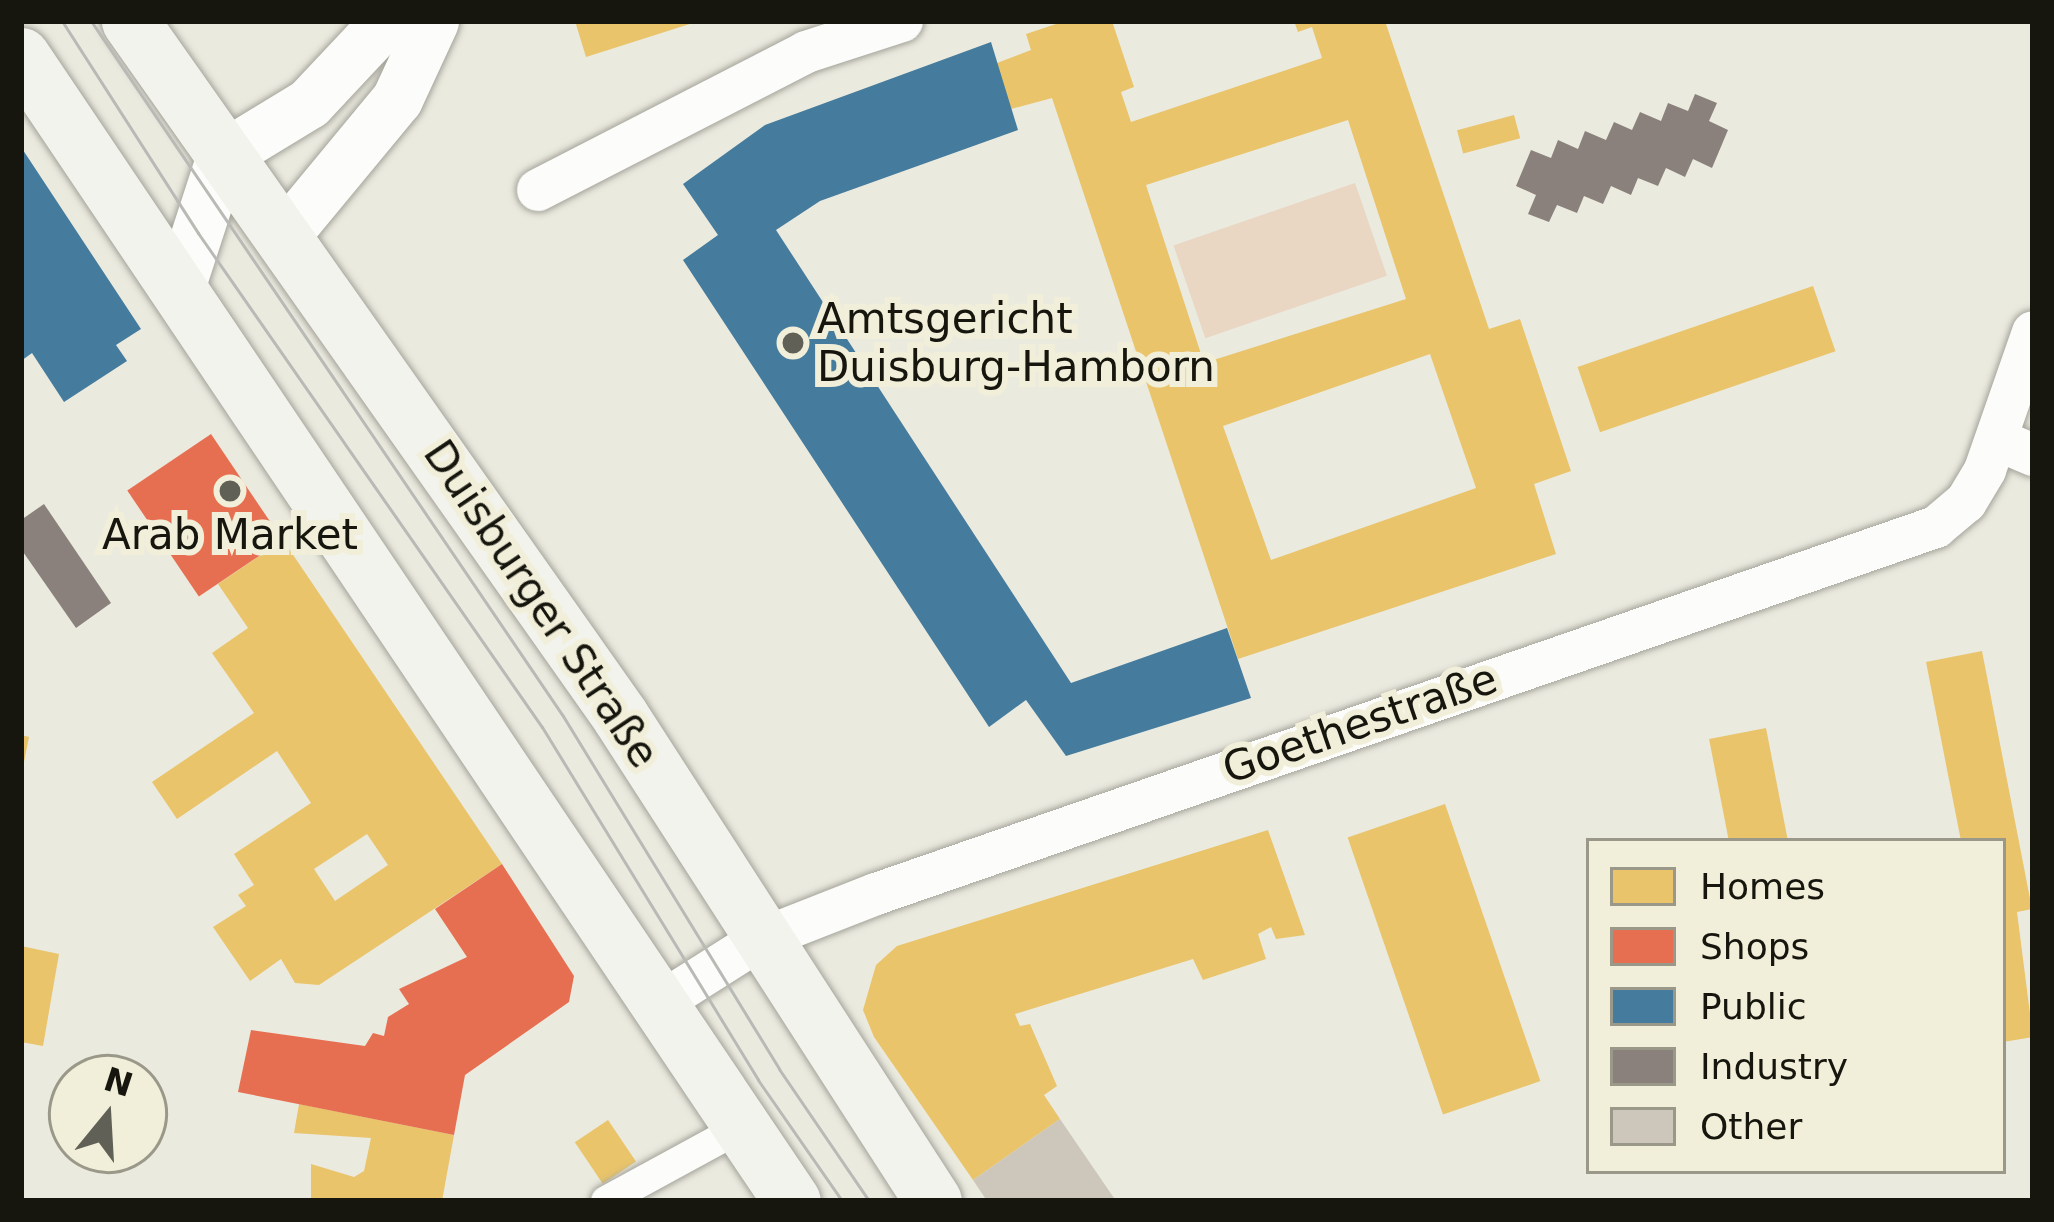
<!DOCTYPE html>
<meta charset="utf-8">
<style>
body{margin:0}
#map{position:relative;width:2054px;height:1222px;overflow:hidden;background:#ebeadf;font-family:"DejaVu Sans",sans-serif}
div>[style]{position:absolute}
.green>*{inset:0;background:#e9d6c3;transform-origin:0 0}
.homes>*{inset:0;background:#e9c46a;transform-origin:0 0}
.shops>*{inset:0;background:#e76f51;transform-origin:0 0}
.public>*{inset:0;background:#457b9d}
.industry>*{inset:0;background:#8a817c}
.building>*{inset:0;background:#cdc7bb}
.roads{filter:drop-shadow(0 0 3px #a5a49b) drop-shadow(0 0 3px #a5a49b)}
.pedestrian>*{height:30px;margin:-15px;padding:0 15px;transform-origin:15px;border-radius:15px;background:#fcfcfa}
.minor>*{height:42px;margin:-21px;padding:0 21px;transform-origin:21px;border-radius:21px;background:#fcfcfa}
.tertiary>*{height:51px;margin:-25.5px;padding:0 25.5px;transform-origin:25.5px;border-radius:25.5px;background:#fcfcfa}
.secondary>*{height:57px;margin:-28.5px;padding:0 28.5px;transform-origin:28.5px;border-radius:28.5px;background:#f2f3ed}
.tram>*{height:3px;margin:-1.5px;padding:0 1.5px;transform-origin:1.5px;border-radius:1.5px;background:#b9b9b5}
.dots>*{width:33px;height:33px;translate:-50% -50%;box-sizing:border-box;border:6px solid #f1efd9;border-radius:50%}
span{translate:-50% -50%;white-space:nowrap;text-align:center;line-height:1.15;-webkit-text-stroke:12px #f1efd9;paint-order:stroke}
.poi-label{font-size:42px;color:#17160e}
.left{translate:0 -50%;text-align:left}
.street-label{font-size:42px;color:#17160e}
.frame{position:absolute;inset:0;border:24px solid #17160e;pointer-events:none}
.legend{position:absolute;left:1586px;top:838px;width:420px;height:336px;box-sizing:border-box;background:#f1efd9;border:3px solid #9a9888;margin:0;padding:15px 21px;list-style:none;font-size:36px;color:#17160e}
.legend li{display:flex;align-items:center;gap:24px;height:60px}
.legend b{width:60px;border:3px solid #9a9888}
.north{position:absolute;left:48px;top:1054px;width:120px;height:120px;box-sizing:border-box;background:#f1efd9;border:3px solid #9a9888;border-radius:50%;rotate:18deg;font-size:33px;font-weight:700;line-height:48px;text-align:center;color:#17160e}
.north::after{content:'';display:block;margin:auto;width:42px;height:54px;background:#616057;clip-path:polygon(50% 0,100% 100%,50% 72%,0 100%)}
</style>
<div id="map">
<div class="green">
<div style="left:1355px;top:183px;width:98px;height:192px;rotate:71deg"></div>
</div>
<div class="homes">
<div style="clip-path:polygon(575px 21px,696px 21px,696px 22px,586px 57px)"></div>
<div style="clip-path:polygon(evenodd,1065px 21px,1112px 21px,1134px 87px,1121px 92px,1131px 122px,1322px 58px,1312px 27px,1298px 32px,1294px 21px,1385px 21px,1489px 329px,1520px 319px,1571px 471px,1534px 484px,1556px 554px,1238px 659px,1052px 98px,1011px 109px,997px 63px,1031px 50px,1026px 34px,1065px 21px,1348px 120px,1406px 299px,1204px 363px,1146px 185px,1348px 120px,1065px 21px,1430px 354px,1476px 488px,1271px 560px,1223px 426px,1430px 354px)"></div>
<div style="left:1514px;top:115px;width:24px;height:59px;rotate:75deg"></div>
<div style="left:1813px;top:286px;width:69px;height:249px;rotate:71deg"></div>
<div style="clip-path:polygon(evenodd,283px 540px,502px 864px,319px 985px,295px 983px,281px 959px,250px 981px,213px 927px,246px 906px,238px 895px,254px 885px,234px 854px,311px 803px,277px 751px,177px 819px,152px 782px,254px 713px,212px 653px,248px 628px,218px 584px,283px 540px,367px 834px,388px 865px,335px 901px,314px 869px,367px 834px)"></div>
<div style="clip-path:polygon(1982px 651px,2032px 909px,2017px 912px,2033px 1037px,2003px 1042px,2003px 841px,1961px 841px,1926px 662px)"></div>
<div style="left:1766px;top:728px;width:115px;height:58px;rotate:79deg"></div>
<div style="clip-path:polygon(21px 735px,29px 737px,23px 767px,21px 767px)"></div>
<div style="left:1445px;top:804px;width:293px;height:103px;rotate:71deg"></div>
<div style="clip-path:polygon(1268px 830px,1305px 935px,1276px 939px,1271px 927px,1258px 934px,1266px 959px,1203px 980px,1193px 959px,1015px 1014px,1020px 1026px,1030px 1024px,1057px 1086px,1044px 1095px,1060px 1119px,973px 1180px,874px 1037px,863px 1010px,876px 965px,897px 946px)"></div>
<div style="clip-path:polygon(21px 946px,59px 954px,43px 1046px,21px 1042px)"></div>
<div style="clip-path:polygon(299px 1104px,454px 1135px,442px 1201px,311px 1201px,311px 1164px,354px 1177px,364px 1171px,371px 1138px,294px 1133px)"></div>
<div style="left:608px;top:1120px;width:50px;height:40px;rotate:56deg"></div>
</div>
<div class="shops">
<div style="left:211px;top:434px;width:128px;height:101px;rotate:56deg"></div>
<div style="clip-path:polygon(502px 864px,574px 976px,569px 1002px,465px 1075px,454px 1135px,238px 1092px,251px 1030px,365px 1046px,373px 1033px,384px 1036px,388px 1017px,409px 1004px,399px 989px,467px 957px,435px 909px)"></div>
</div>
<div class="public">
<div style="clip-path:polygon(991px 42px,1018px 130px,820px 201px,776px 230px,1071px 683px,1227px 628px,1251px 698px,1066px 756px,1026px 700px,989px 727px,683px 260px,718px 235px,683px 184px,765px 125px)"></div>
<div style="clip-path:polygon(21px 147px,141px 329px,116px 345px,127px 361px,64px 402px,32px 353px,21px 361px)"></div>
</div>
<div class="industry">
<div style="clip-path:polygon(1695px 94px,1717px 103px,1709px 121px,1728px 130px,1712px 168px,1693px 159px,1685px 177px,1666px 168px,1658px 186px,1638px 178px,1631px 195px,1611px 186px,1603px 204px,1584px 196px,1577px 213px,1557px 205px,1549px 222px,1528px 214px,1536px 195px,1516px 186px,1531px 150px,1551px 158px,1558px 140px,1578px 149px,1585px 131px,1606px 140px,1614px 122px,1632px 130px,1640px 112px,1661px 121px,1668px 103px,1688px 111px)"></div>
<div style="clip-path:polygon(44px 504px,111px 603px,76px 628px,21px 549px,21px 520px)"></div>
</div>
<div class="building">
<div style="clip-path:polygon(1060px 1119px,1116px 1201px,987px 1201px,973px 1180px)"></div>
</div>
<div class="roads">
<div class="pedestrian">
<div style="left:606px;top:1201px;width:155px;rotate:-28.6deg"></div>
</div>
<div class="minor">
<div style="left:538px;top:190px;width:301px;rotate:-27.2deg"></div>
<div style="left:806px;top:52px;width:101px;rotate:-17.9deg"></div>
<div style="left:1998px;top:440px;width:38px;rotate:23deg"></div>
<div style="left:660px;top:1003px;width:120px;rotate:-32.4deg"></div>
<div style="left:761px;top:939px;width:123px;rotate:-21.4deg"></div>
<div style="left:876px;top:894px;width:1122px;rotate:-19.1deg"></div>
<div style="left:1936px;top:527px;width:39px;rotate:-40deg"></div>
<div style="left:1966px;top:502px;width:37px;rotate:-59deg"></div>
<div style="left:1985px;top:470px;width:146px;rotate:-70.8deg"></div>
</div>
<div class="tertiary">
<div style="left:282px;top:238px;width:180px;rotate:-50.4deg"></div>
<div style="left:397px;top:99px;width:86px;rotate:-65.2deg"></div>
<div style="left:179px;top:288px;width:139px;rotate:-72deg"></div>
<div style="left:222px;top:156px;width:102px;rotate:-31.3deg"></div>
<div style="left:309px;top:103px;width:112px;rotate:-46.8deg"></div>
</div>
<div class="secondary">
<div style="left:130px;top:21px;width:850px;rotate:54.81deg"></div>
<div style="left:620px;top:716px;width:577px;rotate:57.16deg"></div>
<div style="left:21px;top:56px;width:1380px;rotate:56.05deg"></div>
</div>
</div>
<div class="tram">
<div style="left:62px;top:21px;width:252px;rotate:57.3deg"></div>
<div style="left:198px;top:233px;width:602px;rotate:55.15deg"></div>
<div style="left:542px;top:727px;width:414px;rotate:58.5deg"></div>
<div style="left:758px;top:1080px;width:147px;rotate:55.2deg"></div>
<div style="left:91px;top:21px;width:840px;rotate:55.82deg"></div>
<div style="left:563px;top:716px;width:414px;rotate:58.5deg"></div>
<div style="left:779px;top:1069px;width:160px;rotate:55.7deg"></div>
</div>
<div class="dots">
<div style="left:793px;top:343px;background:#616057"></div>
<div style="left:230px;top:491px;background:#616057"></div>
</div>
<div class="poi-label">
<span class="left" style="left:817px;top:343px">Amtsgericht<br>Duisburg-Hamborn</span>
<span style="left:230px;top:535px">Arab Market</span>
</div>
<div class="street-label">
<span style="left:541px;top:604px;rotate:56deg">Duisburger Straße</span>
<span style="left:1360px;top:724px;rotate:-19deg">Goethestraße</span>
</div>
<div class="frame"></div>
<ul class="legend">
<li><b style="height:33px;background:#e9c46a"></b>Homes</li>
<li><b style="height:33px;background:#e76f51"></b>Shops</li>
<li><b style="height:33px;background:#457b9d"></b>Public</li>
<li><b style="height:33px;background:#8a817c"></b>Industry</li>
<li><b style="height:33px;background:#cdc7bb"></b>Other</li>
</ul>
<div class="north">N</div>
</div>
